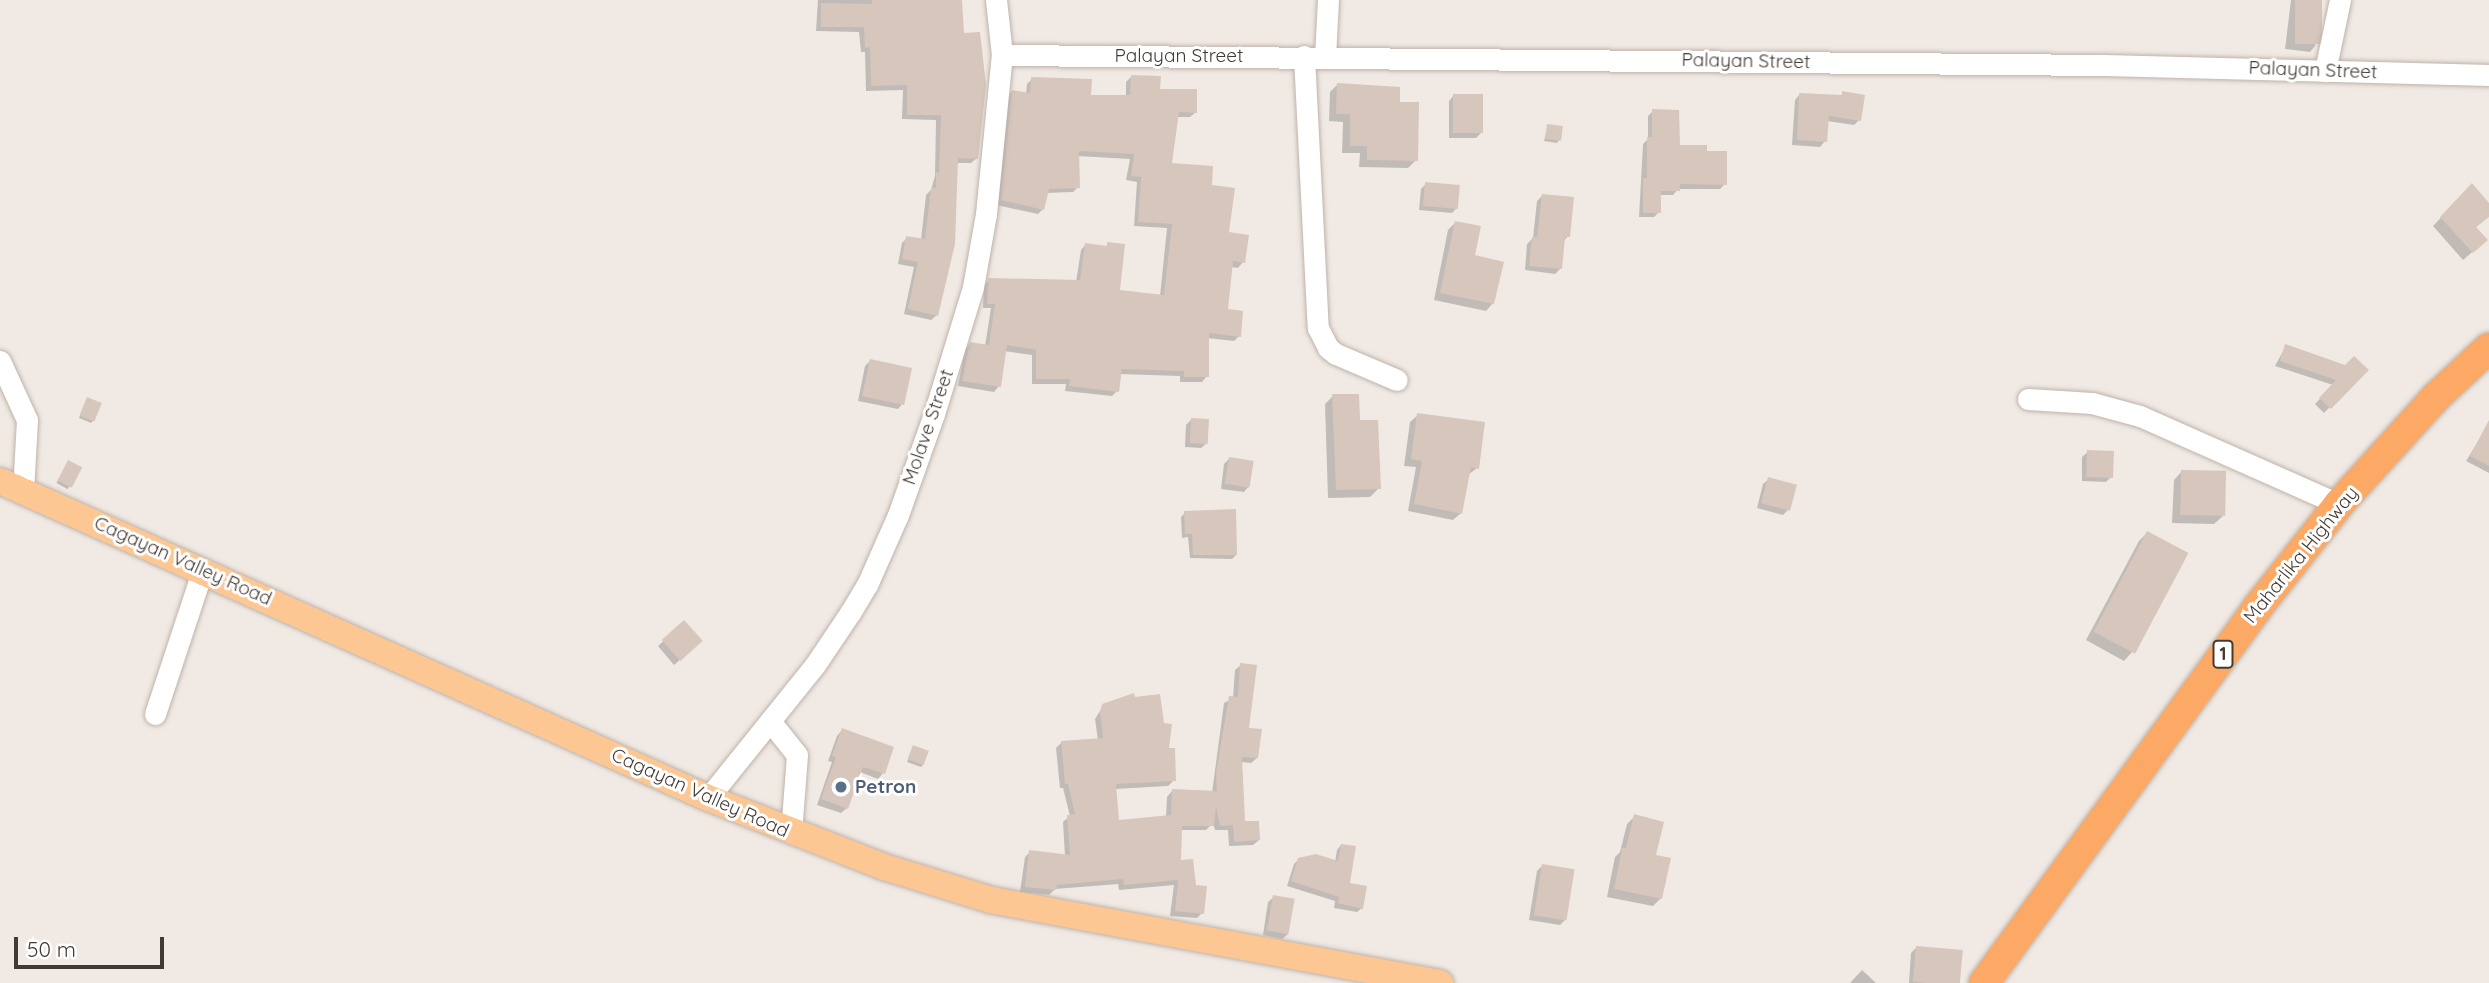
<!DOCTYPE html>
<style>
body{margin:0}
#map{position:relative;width:2489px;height:983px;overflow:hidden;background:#f1eae4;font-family:Quicksand,sans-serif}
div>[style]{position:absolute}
.shadow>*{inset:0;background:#0003;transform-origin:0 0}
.building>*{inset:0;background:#d6c6bc;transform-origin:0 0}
.roads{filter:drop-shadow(0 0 2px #bfb3aa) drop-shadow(0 0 2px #bfb3aa)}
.minor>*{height:21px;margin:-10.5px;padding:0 10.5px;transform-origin:10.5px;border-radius:10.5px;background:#fff}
.major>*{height:26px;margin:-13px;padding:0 13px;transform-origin:13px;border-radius:13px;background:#fcc792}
.highway>*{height:30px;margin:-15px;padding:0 15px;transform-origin:15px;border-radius:15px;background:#fba965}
.dots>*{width:19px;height:19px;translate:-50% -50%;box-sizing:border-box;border:4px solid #fff;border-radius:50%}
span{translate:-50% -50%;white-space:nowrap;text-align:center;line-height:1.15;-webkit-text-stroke:6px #fff;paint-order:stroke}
.shield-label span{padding:2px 5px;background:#fff;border:2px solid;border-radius:5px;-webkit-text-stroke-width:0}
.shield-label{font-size:18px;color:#433a34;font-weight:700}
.street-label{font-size:19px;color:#433a34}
.service-label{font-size:19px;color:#4e5e75;font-weight:700}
.left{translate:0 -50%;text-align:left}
.scale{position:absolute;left:14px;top:937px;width:150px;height:32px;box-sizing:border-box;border:4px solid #433a34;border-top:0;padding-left:9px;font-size:21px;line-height:24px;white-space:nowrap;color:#433a34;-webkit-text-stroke:5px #fff;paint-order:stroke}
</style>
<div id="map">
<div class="shadow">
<div style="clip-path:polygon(818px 0,960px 0,977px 158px,971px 163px,956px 163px,937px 315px,931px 320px,904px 314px,914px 267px,898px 264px,902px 243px,907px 238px,921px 240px,926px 195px,931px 190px,935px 176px,936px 120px,902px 119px,903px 90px,866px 91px,865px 52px,861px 52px,859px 32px,816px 31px)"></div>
<div style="clip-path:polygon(2291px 0,2321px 0,2315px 46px,2310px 52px,2285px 49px)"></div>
<div style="clip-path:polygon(1132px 76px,1196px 112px,1190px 117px,1176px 117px,1170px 165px,1210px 186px,1227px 234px,1243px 262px,1238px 268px,1231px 267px,1226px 311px,1239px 336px,1234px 341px,1207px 338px,1207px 376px,1202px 382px,1180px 382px,1180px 376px,1119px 374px,1117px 391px,1112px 396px,1065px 391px,1066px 384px,1032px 384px,1032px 355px,1004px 351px,999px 386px,994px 392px,958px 386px,965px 349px,970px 344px,985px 346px,991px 308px,983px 308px,984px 285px,989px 280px,1076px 282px,1081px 250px,1086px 244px,1105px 247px,1108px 244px,1118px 292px,1160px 296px,1167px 228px,1134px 226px,1137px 182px,1126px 180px,1130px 159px,1077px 156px,1078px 187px,1073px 192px,1046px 193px,1043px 209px,1038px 214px,996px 205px,1007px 97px,1012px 91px,1026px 94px,1027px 84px,1032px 79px,1089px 96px,1126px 97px,1126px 82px)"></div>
<div style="clip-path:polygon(1338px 84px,1398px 103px,1416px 160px,1408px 168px,1359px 167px,1360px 153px,1342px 153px,1343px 122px,1329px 121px,1330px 92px)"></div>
<div style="clip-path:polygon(1843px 93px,1859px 120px,1854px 125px,1827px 121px,1825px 141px,1820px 147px,1792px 145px,1795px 100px,1800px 94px,1839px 97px)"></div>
<div style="clip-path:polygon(1454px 95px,1482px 132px,1476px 138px,1449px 138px,1449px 101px)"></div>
<div style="clip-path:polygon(1653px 111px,1679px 146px,1705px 152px,1725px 184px,1720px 189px,1678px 189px,1673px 195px,1659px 195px,1659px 212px,1654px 217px,1639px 217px,1643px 144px,1648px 139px,1648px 116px)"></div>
<div style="clip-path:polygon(1548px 125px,1559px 140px,1557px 143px,1544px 141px)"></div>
<div style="clip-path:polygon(1426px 184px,1457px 208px,1452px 213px,1419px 210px,1421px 189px)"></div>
<div style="clip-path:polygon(2472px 185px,2489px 206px,2489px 216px,2475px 228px,2477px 248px,2463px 260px,2433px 226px)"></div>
<div style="clip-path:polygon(1542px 196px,1568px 236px,1563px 242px,1561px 268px,1555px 274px,1525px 270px,1527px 244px,1533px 238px,1537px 201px)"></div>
<div style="clip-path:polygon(1455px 223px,1493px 303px,1486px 311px,1434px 300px,1448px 230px)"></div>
<div style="clip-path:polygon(2286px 346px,2346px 367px,2366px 370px,2324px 413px,2315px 404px,2333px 385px,2275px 366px)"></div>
<div style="clip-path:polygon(870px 361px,903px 403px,898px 409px,858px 401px,865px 366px)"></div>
<div style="clip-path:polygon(1333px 396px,1358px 422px,1379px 488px,1370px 497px,1328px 498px,1325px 404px)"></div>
<div style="clip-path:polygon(86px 401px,93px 421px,91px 423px,79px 418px)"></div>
<div style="clip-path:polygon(1418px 415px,1477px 468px,1468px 475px,1461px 513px,1453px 520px,1408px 511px,1416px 467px,1404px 466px,1410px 422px)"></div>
<div style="clip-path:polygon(1191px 420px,1207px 443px,1201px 448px,1185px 447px,1186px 425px)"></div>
<div style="clip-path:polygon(2489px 424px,2489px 473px,2466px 461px)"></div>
<div style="clip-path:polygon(2088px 452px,2112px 476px,2106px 482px,2082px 481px,2082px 457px)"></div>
<div style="clip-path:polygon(1229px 459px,1249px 486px,1244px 492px,1221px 489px,1224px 464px)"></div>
<div style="left:68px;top:462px;width:13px;height:24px;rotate:29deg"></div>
<div style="clip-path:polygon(2182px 471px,2223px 516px,2214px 524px,2172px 523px,2174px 480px)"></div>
<div style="clip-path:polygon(1769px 479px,1788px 510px,1783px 515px,1757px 508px,1763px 484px)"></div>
<div style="clip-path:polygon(1185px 513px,1236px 555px,1232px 559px,1190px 558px,1188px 537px,1182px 538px,1181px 517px)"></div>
<div style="clip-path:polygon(2147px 533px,2186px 554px,2132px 652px,2124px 661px,2086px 640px,2139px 541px)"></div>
<div style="clip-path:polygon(684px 623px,695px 646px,674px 665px,658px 646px)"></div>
<div style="clip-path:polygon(1241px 665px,1247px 729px,1257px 758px,1251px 763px,1241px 762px,1243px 823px,1259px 840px,1253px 845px,1229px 846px,1228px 830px,1215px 830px,1213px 823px,1206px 830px,1180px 830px,1179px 862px,1194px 887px,1202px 913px,1197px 918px,1170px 916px,1174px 885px,1119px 890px,1118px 884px,1055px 889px,1049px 895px,1020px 892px,1025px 857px,1030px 852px,1065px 856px,1063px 822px,1070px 816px,1063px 788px,1060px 788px,1056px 748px,1061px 743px,1098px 740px,1095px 719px,1103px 706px,1167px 750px,1174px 780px,1168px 786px,1115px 789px,1117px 822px,1166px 817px,1167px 797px,1172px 791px,1212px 793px,1224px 703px,1233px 698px,1235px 670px)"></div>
<div style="clip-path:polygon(842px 730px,883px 773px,878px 779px,860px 772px,847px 808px,841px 813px,817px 805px,832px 762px,828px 761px,837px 736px)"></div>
<div style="clip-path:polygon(913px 747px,923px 765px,921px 767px,907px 762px)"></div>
<div style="clip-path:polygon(1635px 816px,1654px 856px,1661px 898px,1653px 906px,1607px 897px,1615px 857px,1620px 852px,1627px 824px)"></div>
<div style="clip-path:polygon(1341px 845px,1348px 884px,1362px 908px,1357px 912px,1334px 908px,1335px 901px,1287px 886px,1294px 864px,1299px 859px,1335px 862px,1337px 850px)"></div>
<div style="clip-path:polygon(1542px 866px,1565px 920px,1560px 925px,1529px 920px,1537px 871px)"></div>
<div style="clip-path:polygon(1274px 897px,1288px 934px,1282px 939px,1263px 935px,1268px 902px)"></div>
<div style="clip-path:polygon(1916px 948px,1961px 951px,1959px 983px,1909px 983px,1911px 953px)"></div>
<div style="clip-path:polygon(1862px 970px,1876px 983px,1850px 983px)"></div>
</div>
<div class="building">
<div style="clip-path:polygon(872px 0,962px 0,964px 33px,980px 32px,986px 85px,978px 159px,958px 158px,955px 244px,938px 316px,908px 309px,918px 262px,902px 259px,906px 236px,925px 239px,931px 188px,936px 188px,936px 172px,939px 173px,941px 115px,907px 115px,907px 85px,871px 86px,870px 47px,865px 48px,864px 27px,821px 27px,821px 3px,872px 4px)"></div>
<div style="left:2295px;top:0;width:27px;height:44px"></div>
<div style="clip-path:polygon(1131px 75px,1161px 76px,1160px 89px,1197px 89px,1197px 113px,1179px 112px,1172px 163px,1213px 166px,1212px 185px,1235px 188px,1229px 232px,1249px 235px,1245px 263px,1233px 261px,1228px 309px,1243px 311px,1241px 337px,1209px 333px,1209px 377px,1184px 377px,1184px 371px,1122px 369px,1119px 392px,1069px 386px,1070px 379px,1036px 379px,1036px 350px,1007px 345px,1001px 387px,962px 381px,970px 342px,989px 345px,995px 304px,987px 304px,988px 278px,1080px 280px,1085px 243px,1107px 246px,1107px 242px,1125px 244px,1120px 290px,1164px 295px,1172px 224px,1138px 222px,1141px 177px,1131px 176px,1134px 154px,1079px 151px,1080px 188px,1049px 189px,1044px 210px,1001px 200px,1012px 90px,1030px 93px,1031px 77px,1092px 79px,1091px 95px,1130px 95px)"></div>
<div style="clip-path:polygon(1337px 83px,1400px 87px,1400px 102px,1419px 102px,1418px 161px,1367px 160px,1367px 146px,1350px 146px,1350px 114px,1336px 114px)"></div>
<div style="clip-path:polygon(1842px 91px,1865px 95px,1861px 121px,1829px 116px,1827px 142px,1797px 140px,1799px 93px,1842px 95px)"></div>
<div style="left:1453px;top:94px;width:30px;height:39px"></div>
<div style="clip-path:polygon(1652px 109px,1679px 110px,1680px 145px,1707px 145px,1707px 151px,1727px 151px,1727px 185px,1680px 184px,1680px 191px,1661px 191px,1661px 213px,1643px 213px,1643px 178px,1647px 178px,1647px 137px,1652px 137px)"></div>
<div style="left:1547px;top:124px;width:16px;height:15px;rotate:7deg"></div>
<div style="left:1425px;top:182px;width:35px;height:24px;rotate:5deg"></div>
<div style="clip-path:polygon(2472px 183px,2489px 203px,2489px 217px,2476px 227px,2488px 240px,2473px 253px,2440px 217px)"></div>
<div style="clip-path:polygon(1542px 194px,1574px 197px,1570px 237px,1565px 237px,1562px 269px,1529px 266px,1532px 237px,1537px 237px)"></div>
<div style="clip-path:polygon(1455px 221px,1481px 226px,1475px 255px,1504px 262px,1494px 304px,1440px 293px)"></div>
<div style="clip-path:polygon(2285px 344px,2345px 365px,2354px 356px,2369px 370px,2331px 409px,2319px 398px,2336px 380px,2280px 361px)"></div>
<div style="left:870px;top:359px;width:43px;height:38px;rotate:12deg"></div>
<div style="clip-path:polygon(1332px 394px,1359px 394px,1360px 420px,1378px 420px,1381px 489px,1336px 490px)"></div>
<div style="left:87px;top:397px;width:16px;height:20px;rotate:22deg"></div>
<div style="clip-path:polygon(1417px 413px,1485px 422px,1479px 469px,1471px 467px,1462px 514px,1414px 504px,1422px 461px,1411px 459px)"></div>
<div style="left:1191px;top:418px;width:18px;height:25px;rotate:3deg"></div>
<div style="clip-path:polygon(2489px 420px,2489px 466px,2470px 456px)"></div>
<div style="left:2087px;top:450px;width:27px;height:27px;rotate:2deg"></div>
<div style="left:1229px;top:457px;width:25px;height:27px;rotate:9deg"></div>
<div style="left:68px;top:460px;width:16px;height:23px;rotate:27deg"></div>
<div style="left:2181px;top:470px;width:45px;height:45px;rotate:1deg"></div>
<div style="left:1768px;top:477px;width:30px;height:27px;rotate:15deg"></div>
<div style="clip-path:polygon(1236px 509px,1237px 555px,1193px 555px,1192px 534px,1185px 534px,1184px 511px)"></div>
<div style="left:2147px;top:531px;width:47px;height:114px;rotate:28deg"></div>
<div style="left:684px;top:620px;width:28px;height:30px;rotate:48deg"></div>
<div style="clip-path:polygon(1240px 663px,1257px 665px,1249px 728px,1262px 729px,1258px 758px,1242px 757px,1245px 821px,1259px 821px,1260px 840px,1234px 842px,1233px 825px,1220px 826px,1216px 806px,1214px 826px,1182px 826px,1181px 860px,1193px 859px,1196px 885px,1207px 886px,1204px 914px,1175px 911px,1178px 880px,1124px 885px,1123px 879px,1057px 885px,1056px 890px,1025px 887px,1029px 850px,1070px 855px,1067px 815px,1075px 814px,1068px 784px,1065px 784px,1061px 741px,1103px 738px,1100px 712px,1102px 704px,1134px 693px,1135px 697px,1160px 694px,1164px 723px,1172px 724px,1169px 748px,1175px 748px,1176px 781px,1116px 784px,1119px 820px,1171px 815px,1172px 789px,1217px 791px,1216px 773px,1229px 696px,1238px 697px)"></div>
<div style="clip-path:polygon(842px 728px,894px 747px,885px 774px,863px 767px,848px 809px,821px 799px,836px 757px,832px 756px)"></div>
<div style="left:913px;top:745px;width:17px;height:15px;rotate:21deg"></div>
<div style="clip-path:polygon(1634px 814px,1664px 822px,1656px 855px,1671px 858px,1662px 899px,1614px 889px,1622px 848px,1626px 848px)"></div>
<div style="clip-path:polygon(1341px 844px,1356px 846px,1350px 883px,1367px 886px,1363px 909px,1338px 903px,1339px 897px,1291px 881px,1298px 858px,1316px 854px,1338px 861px)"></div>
<div style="left:1542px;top:864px;width:33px;height:52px;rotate:9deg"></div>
<div style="left:1273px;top:895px;width:22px;height:36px;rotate:10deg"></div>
<div style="left:1916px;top:946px;width:47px;height:36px;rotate:5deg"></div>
</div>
<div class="roads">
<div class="minor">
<div style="left:1002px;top:55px;width:1103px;rotate:0.52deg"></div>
<div style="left:2105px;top:65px;width:384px;rotate:1.5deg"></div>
<div style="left:1304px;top:56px;width:272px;rotate:87.1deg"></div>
<div style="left:1318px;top:328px;width:22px;rotate:63deg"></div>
<div style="left:1328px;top:348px;width:10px;rotate:37deg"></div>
<div style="left:1336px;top:354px;width:66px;rotate:23.1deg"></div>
<div style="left:1325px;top:57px;width:57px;rotate:-87deg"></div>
<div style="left:2325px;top:71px;width:73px;rotate:-78.1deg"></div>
<div style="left:0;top:361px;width:65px;rotate:65.4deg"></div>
<div style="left:27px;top:420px;width:71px;rotate:93.2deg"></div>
<div style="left:2028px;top:399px;width:64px;rotate:3.6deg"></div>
<div style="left:2092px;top:403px;width:50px;rotate:15.2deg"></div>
<div style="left:2140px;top:416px;width:218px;rotate:23.9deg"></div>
<div style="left:155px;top:714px;width:153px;rotate:-71.7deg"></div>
<div style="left:770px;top:721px;width:43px;rotate:51.5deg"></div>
<div style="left:797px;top:755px;width:78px;rotate:94.4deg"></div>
<div style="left:708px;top:798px;width:171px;rotate:-51.2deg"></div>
<div style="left:815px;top:665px;width:63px;rotate:-56.1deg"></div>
<div style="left:850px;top:613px;width:33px;rotate:-59deg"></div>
<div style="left:867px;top:585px;width:77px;rotate:-66.1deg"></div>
<div style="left:898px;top:515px;width:107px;rotate:-70.4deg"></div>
<div style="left:934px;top:414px;width:133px;rotate:-72.9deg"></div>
<div style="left:973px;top:287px;width:74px;rotate:-79.9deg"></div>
<div style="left:986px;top:214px;width:160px;rotate:-84.3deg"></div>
<div style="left:1002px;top:55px;width:55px;rotate:-96.2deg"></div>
</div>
<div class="major">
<div style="left:0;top:481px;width:776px;rotate:24.12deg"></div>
<div style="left:708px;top:798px;width:189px;rotate:21.4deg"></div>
<div style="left:884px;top:867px;width:112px;rotate:17.1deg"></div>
<div style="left:991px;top:900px;width:457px;rotate:10.5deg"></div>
</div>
<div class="highway">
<div style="left:1984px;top:983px;width:464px;rotate:-53.9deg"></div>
<div style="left:2257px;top:608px;width:132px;rotate:-51.7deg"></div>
<div style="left:2339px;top:504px;width:144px;rotate:-47.8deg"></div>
<div style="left:2436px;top:397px;width:72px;rotate:-42.8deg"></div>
</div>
</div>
<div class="dots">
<div style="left:841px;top:787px;background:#5c6f8a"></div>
</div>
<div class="shield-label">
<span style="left:2223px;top:654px">1</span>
</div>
<div class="street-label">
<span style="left:1179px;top:56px">Palayan Street</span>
<span style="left:1746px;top:61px;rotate:1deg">Palayan Street</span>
<span style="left:2313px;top:70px;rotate:2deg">Palayan Street</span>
<span style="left:928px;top:427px;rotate:-71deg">Molave Street</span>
<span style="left:2301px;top:555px;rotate:-51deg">Maharlika Highway</span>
<span style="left:183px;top:561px;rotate:24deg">Cagayan Valley Road</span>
<span style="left:700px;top:793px;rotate:24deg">Cagayan Valley Road</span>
</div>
<div class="service-label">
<span class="left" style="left:855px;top:787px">Petron</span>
</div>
<div class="scale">50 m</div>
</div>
